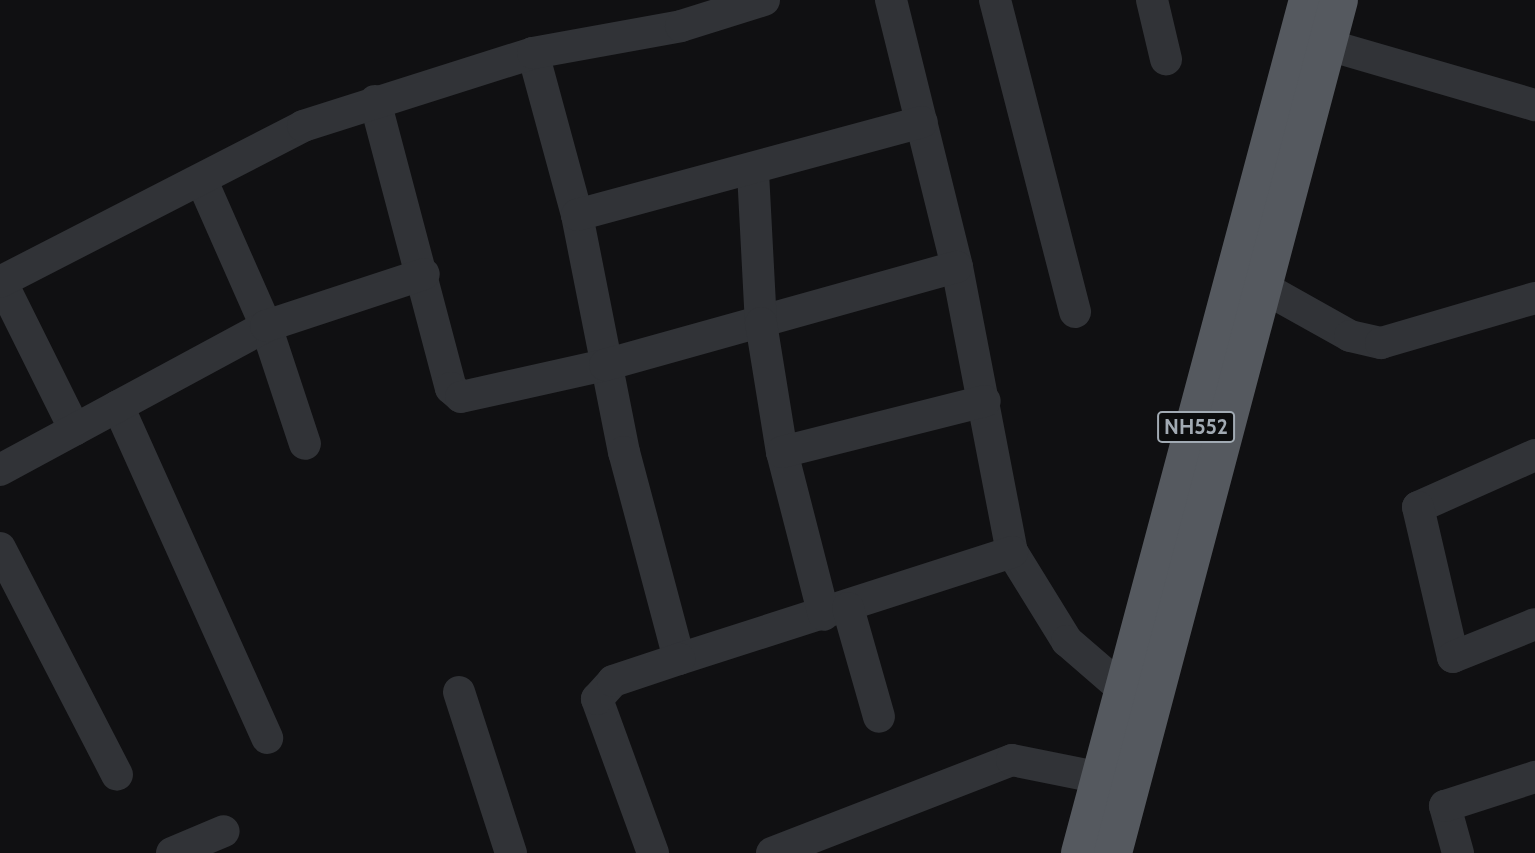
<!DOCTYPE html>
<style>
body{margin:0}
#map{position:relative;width:1535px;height:853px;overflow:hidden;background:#101012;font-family:Cabin,sans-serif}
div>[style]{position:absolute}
.minor>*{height:32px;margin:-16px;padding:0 16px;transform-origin:16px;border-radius:16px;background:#313337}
.trunk>*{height:38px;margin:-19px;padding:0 19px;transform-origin:19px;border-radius:19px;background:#55595f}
span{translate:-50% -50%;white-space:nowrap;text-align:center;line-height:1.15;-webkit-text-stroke:5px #0b0c0d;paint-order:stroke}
.shield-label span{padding:2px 5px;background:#0b0c0d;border:2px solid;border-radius:5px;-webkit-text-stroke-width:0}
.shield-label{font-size:21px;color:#a1aab3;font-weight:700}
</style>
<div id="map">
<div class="minor">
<div style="left:891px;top:0;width:275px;rotate:76.1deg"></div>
<div style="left:957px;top:267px;width:290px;rotate:79.1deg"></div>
<div style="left:1012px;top:552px;width:105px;rotate:58.3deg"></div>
<div style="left:1067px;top:641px;width:77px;rotate:40.8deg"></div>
<div style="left:995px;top:0;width:322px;rotate:75.6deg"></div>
<div style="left:1152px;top:0;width:61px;rotate:76.7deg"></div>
<div style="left:1328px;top:45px;width:216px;rotate:16.2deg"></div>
<div style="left:533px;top:53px;width:168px;rotate:74.8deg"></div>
<div style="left:577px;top:215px;width:242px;rotate:78.8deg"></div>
<div style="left:624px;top:452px;width:214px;rotate:75.1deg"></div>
<div style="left:679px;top:659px;width:350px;rotate:-17.8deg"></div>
<div style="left:375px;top:101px;width:297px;rotate:75.2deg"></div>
<div style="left:451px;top:388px;width:13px;rotate:42deg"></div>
<div style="left:461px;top:397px;width:148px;rotate:-12.5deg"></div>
<div style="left:605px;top:365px;width:365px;rotate:-15.6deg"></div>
<div style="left:753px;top:172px;width:151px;rotate:87deg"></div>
<div style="left:761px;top:323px;width:131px;rotate:80.8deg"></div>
<div style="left:782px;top:452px;width:168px;rotate:75.6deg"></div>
<div style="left:202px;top:181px;width:158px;rotate:66.2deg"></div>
<div style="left:266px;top:326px;width:124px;rotate:71.7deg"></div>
<div style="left:577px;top:215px;width:357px;rotate:-15.1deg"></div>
<div style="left:1px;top:281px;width:166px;rotate:63.6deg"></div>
<div style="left:0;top:282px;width:341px;rotate:-27.2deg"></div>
<div style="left:303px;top:126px;width:241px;rotate:-17.6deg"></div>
<div style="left:533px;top:53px;width:150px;rotate:-10.3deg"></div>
<div style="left:681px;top:26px;width:87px;rotate:-17.4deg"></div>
<div style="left:1261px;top:286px;width:102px;rotate:29.3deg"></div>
<div style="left:1350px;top:336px;width:32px;rotate:13deg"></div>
<div style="left:1381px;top:343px;width:160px;rotate:-16.3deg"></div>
<div style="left:118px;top:406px;width:364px;rotate:65.8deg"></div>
<div style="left:782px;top:452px;width:209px;rotate:-14.1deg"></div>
<div style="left:1535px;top:455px;width:128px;rotate:156deg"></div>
<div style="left:1418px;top:507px;width:154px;rotate:76.9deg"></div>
<div style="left:1453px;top:657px;width:88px;rotate:-21.9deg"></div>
<div style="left:0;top:470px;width:302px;rotate:-28.4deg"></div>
<div style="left:266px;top:326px;width:166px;rotate:-18.2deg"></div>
<div style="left:0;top:548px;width:255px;rotate:62.7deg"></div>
<div style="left:848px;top:608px;width:113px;rotate:74.1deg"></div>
<div style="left:459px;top:692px;width:169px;rotate:72.1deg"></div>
<div style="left:172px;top:853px;width:56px;rotate:-22.9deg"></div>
<div style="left:653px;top:853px;width:164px;rotate:-110deg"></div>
<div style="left:597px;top:699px;width:24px;rotate:-48deg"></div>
<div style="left:613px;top:681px;width:70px;rotate:-18.4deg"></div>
<div style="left:772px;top:853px;width:257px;rotate:-21.2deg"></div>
<div style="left:1012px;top:760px;width:91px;rotate:11.4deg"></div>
<div style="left:1458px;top:853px;width:49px;rotate:-105.5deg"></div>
<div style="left:1445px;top:806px;width:95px;rotate:-17.9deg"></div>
</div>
<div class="trunk">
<div style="left:1080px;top:853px;width:883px;rotate:-75.04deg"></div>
<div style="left:1113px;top:853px;width:882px;rotate:-75.16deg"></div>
</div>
<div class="shield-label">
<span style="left:1196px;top:427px">NH552</span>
</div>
</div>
